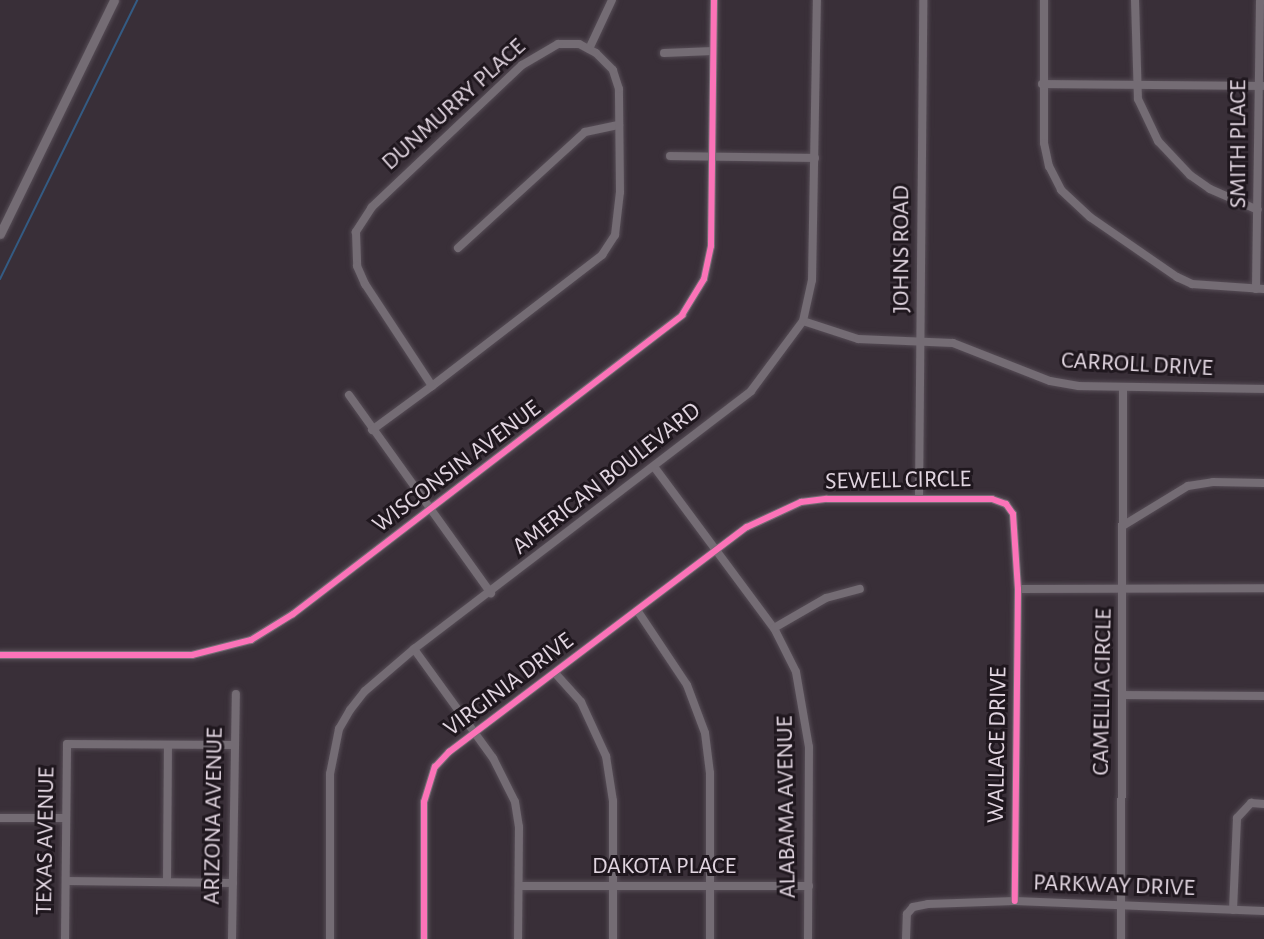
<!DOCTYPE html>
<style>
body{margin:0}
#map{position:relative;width:1264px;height:939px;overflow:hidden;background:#392f38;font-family:"Alegreya Sans",sans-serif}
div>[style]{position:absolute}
.stream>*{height:2px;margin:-1px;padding:0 1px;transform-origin:1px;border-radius:1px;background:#345b83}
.roads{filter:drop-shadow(0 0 2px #564d56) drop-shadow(0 0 2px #564d56)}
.minor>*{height:8px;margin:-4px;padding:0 4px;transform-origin:4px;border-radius:4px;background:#746c74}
.tertiary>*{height:9px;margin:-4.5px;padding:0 4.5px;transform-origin:4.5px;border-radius:4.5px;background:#746c74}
.cycleway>*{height:6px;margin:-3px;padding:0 3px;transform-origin:3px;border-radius:3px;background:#fb73b8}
span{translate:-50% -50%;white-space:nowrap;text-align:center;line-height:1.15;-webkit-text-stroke:6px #1f171e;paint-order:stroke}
.street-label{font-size:24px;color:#e1d5e0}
</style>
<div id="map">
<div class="stream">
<div style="left:0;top:279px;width:311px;rotate:-63.8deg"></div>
</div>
<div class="roads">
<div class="minor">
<div style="left:1044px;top:0;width:143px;rotate:90deg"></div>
<div style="left:1044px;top:143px;width:24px;rotate:78deg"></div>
<div style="left:1049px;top:166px;width:27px;rotate:63deg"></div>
<div style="left:1061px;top:190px;width:40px;rotate:43deg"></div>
<div style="left:1090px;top:217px;width:106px;rotate:34.6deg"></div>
<div style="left:1177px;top:277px;width:17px;rotate:25deg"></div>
<div style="left:1192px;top:284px;width:72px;rotate:4deg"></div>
<div style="left:1135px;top:0;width:99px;rotate:88.3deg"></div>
<div style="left:1138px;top:99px;width:47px;rotate:64.5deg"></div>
<div style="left:1158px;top:141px;width:47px;rotate:46.7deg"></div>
<div style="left:1190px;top:175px;width:24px;rotate:35deg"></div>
<div style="left:1210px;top:189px;width:52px;rotate:23.6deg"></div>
<div style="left:589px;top:49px;width:54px;rotate:-64.9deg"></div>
<div style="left:664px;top:53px;width:49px;rotate:-2.3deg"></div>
<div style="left:1042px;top:84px;width:221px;rotate:0.5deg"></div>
<div style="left:670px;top:156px;width:145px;rotate:0.8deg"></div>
<div style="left:458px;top:248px;width:172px;rotate:-42.4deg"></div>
<div style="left:585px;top:132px;width:35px;rotate:-12deg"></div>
<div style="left:1256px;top:289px;width:289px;rotate:-89.2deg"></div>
<div style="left:803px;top:321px;width:58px;rotate:18.1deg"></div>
<div style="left:858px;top:339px;width:95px;rotate:2.4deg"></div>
<div style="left:953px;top:343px;width:104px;rotate:21.4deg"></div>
<div style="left:1050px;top:381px;width:29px;rotate:10deg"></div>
<div style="left:1079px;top:386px;width:185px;rotate:0.9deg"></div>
<div style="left:349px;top:395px;width:244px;rotate:54.4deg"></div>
<div style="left:372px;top:430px;width:74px;rotate:-36.3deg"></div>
<div style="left:432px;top:386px;width:215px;rotate:-37.6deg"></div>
<div style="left:602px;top:255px;width:24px;rotate:-57deg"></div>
<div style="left:615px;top:235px;width:43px;rotate:-83.4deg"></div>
<div style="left:620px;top:192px;width:103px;rotate:-90.6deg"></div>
<div style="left:619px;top:89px;width:20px;rotate:-108deg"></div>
<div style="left:613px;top:70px;width:24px;rotate:-135deg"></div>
<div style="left:596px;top:53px;width:19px;rotate:-152deg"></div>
<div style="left:579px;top:44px;width:21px;rotate:180deg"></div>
<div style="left:558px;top:44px;width:42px;rotate:149.7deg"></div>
<div style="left:522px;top:65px;width:207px;rotate:136.6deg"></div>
<div style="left:372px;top:207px;width:30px;rotate:123deg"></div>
<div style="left:356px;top:232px;width:34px;rotate:88deg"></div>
<div style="left:357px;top:266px;width:20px;rotate:66deg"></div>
<div style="left:365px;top:284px;width:122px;rotate:56.7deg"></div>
<div style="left:655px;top:468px;width:199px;rotate:53.4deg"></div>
<div style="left:774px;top:628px;width:49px;rotate:63.4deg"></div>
<div style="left:796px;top:672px;width:76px;rotate:80.2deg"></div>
<div style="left:809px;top:747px;width:192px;rotate:90.3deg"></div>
<div style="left:919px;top:498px;width:498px;rotate:-89.5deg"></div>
<div style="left:1124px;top:525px;width:75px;rotate:-31.4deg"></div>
<div style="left:1188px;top:486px;width:25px;rotate:-9deg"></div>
<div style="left:1213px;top:482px;width:51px;rotate:1.1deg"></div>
<div style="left:1018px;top:589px;width:246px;rotate:-0.2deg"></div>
<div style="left:637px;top:610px;width:90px;rotate:56.3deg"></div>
<div style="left:687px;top:685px;width:51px;rotate:69.4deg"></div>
<div style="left:705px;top:733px;width:40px;rotate:82.9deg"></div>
<div style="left:710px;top:773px;width:166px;rotate:90deg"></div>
<div style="left:774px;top:628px;width:60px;rotate:-30deg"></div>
<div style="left:826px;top:598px;width:35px;rotate:-15deg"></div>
<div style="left:414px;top:649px;width:135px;rotate:54.1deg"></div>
<div style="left:493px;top:758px;width:49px;rotate:63.4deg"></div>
<div style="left:515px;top:802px;width:25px;rotate:81deg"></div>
<div style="left:519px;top:827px;width:112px;rotate:90.5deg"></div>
<div style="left:0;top:655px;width:192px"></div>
<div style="left:192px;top:655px;width:61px;rotate:-14.3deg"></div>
<div style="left:251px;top:640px;width:49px;rotate:-31.8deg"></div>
<div style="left:293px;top:614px;width:491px;rotate:-37.5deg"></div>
<div style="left:682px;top:315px;width:42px;rotate:-58.6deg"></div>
<div style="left:704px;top:279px;width:34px;rotate:-78deg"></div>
<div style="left:711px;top:246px;width:246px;rotate:-89.3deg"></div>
<div style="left:555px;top:673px;width:39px;rotate:48deg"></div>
<div style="left:581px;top:702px;width:60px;rotate:65.2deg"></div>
<div style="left:606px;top:756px;width:46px;rotate:81.2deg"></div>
<div style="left:613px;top:801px;width:138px;rotate:90deg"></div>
<div style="left:1122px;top:695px;width:142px;rotate:0.4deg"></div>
<div style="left:0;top:818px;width:66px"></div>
<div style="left:66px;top:881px;width:167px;rotate:0.7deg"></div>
<div style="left:167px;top:882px;width:137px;rotate:-89.6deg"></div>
<div style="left:519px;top:886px;width:290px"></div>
<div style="left:1233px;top:910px;width:92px;rotate:-87.5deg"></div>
<div style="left:1237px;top:818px;width:21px;rotate:-47deg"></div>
<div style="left:1251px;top:803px;width:13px;rotate:4deg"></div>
<div style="left:65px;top:939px;width:195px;rotate:-89.4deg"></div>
<div style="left:67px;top:744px;width:168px;rotate:0.3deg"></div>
<div style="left:232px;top:939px;width:245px;rotate:-89.1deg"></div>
<div style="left:330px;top:939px;width:165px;rotate:-90deg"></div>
<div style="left:330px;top:774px;width:46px;rotate:-78.7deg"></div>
<div style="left:339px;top:729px;width:22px;rotate:-60deg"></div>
<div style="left:350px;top:710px;width:24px;rotate:-52deg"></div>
<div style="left:365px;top:691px;width:65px;rotate:-40.6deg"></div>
<div style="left:414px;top:649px;width:424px;rotate:-37.4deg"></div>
<div style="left:751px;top:391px;width:87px;rotate:-53.4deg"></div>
<div style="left:803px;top:321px;width:42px;rotate:-77.6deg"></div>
<div style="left:812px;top:280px;width:280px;rotate:-89deg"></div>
<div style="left:424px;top:939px;width:137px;rotate:-90deg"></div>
<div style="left:424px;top:802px;width:37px;rotate:-73deg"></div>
<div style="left:435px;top:767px;width:21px;rotate:-47deg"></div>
<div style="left:449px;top:752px;width:373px;rotate:-37.1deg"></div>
<div style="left:747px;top:527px;width:60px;rotate:-24.8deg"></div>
<div style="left:801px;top:502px;width:26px;rotate:-7deg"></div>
<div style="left:827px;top:499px;width:165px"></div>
<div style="left:992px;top:499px;width:15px;rotate:20deg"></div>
<div style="left:1006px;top:504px;width:12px;rotate:55deg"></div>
<div style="left:1013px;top:514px;width:75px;rotate:86.2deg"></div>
<div style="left:1018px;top:589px;width:312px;rotate:90.6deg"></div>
<div style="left:906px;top:939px;width:25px;rotate:-88deg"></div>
<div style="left:907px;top:914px;width:9px;rotate:-49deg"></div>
<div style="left:913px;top:907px;width:15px;rotate:-11deg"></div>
<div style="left:928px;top:904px;width:87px;rotate:-2deg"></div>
<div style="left:1015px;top:901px;width:249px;rotate:2.3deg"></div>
<div style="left:1121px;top:939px;width:550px;rotate:-89.79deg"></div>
</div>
<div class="tertiary">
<div style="left:0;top:234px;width:260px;rotate:-64deg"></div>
</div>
</div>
<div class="cycleway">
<div style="left:0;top:655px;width:192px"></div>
<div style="left:192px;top:655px;width:61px;rotate:-14.3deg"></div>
<div style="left:251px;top:640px;width:49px;rotate:-31.8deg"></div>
<div style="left:293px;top:614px;width:491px;rotate:-37.5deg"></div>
<div style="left:682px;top:315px;width:42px;rotate:-58.6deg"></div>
<div style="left:704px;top:279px;width:34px;rotate:-78deg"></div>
<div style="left:711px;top:246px;width:246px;rotate:-89.3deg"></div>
<div style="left:424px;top:939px;width:137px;rotate:-90deg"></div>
<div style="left:424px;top:802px;width:37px;rotate:-73deg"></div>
<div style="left:435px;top:767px;width:21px;rotate:-47deg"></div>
<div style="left:449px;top:752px;width:373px;rotate:-37.1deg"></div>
<div style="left:747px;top:527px;width:60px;rotate:-24.8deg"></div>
<div style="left:801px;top:502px;width:26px;rotate:-7deg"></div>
<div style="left:827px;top:499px;width:165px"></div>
<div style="left:992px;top:499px;width:15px;rotate:20deg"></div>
<div style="left:1006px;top:504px;width:12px;rotate:55deg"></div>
<div style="left:1013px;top:514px;width:75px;rotate:86.2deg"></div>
<div style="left:1018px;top:589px;width:312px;rotate:90.6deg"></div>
</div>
<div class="street-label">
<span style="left:454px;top:105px;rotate:-42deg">DUNMURRY PLACE</span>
<span style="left:1239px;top:144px;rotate:-90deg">SMITH PLACE</span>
<span style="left:902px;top:249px;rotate:-90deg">JOHNS ROAD</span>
<span style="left:1137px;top:365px;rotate:3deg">CARROLL DRIVE</span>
<span style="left:457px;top:467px;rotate:-37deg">WISCONSIN AVENUE</span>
<span style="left:607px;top:479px;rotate:-38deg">AMERICAN BOULEVARD</span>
<span style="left:898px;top:481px;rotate:-1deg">SEWELL CIRCLE</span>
<span style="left:509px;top:685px;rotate:-37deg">VIRGINIA DRIVE</span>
<span style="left:1103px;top:692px;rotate:-89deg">CAMELLIA CIRCLE</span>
<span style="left:998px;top:745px;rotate:-89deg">WALLACE DRIVE</span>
<span style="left:787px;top:807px;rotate:-91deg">ALABAMA AVENUE</span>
<span style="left:214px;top:816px;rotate:-89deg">ARIZONA AVENUE</span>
<span style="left:46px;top:841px;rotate:-89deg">TEXAS AVENUE</span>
<span style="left:664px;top:867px">DAKOTA PLACE</span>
<span style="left:1114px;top:886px;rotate:2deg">PARKWAY DRIVE</span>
</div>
</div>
